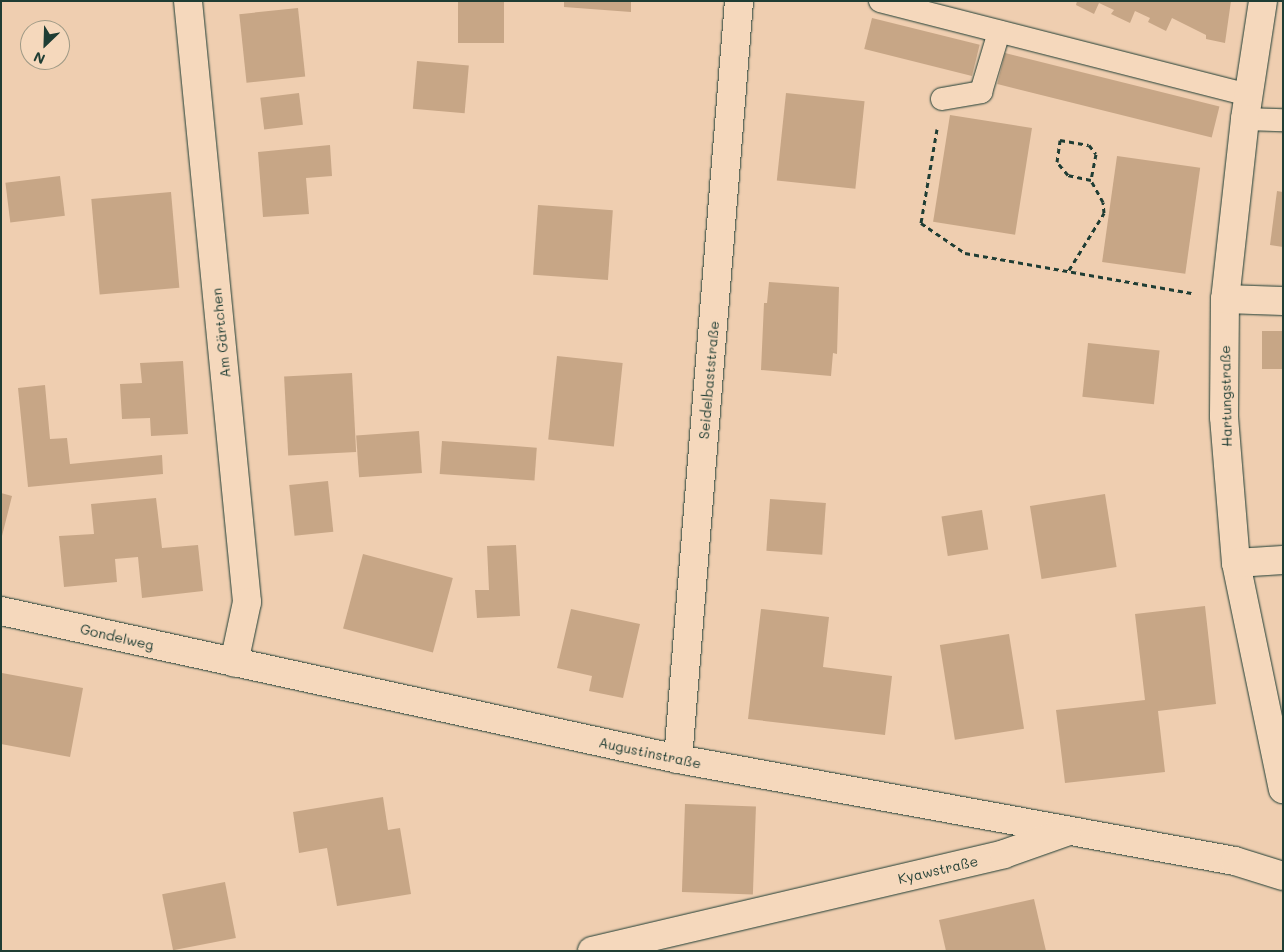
<!DOCTYPE html>
<meta charset="utf-8">
<style>
body{margin:0}
#map{position:relative;width:1284px;height:952px;overflow:hidden;background:#efceb0;font-family:Mali,sans-serif}
div>[style]{position:absolute}
.building>*{inset:0;background:#c7a686;transform-origin:0 0}
.path>*{height:3px;margin-top:-1.5px;transform-origin:0;background:repeating-linear-gradient(90deg,#1f3d34 0 5px,transparent 0 9px)}
.roads{filter:drop-shadow(0 0 1px #1f3d34) drop-shadow(0 0 1px #1f3d34)}
.lane>*{height:22px;margin:-11px;padding:0 11px;transform-origin:11px;border-radius:11px;background:#f5d8bc}
.street>*{height:28px;margin:-14px;padding:0 14px;transform-origin:14px;border-radius:14px;background:#f5d8bc}
span{translate:-50% -50%;white-space:nowrap;text-align:center;line-height:1.15;-webkit-text-stroke:4.5px #f5d8bc;paint-order:stroke}
.street-label{font-size:14px;color:#1f3d34}
.frame{position:absolute;inset:0;border:2px solid #1f3d34;pointer-events:none}
.north{position:absolute;left:20px;top:20px;width:50px;height:50px;box-sizing:border-box;background:#f5d8bc;border:1px solid #9f9a86;border-radius:50%;rotate:204deg;font-size:14px;font-weight:700;line-height:20px;text-align:center;color:#1f3d34}
.north::after{content:'';display:block;margin:auto;width:18px;height:22px;background:#1f3d34;clip-path:polygon(50% 0,100% 100%,50% 72%,0 100%)}
</style>
<div id="map">
<div class="building">
<div style="left:458px;top:1px;width:46px;height:42px"></div>
<div style="clip-path:polygon(564px 1px,631px 1px,631px 12px,564px 7px)"></div>
<div style="clip-path:polygon(1077px 1px,1231px 1px,1225px 43px,1206px 39px,1206px 35px,1172px 18px,1166px 31px,1148px 22px,1150px 18px,1135px 11px,1130px 23px,1111px 14px,1114px 10px,1099px 3px,1094px 14px,1076px 5px)"></div>
<div style="left:298px;top:8px;width:69px;height:59px;rotate:84deg"></div>
<div style="left:872px;top:18px;width:111px;height:32px;rotate:14deg"></div>
<div style="left:1005px;top:53px;width:221px;height:32px;rotate:14deg"></div>
<div style="left:417px;top:61px;width:52px;height:48px;rotate:5deg"></div>
<div style="left:299px;top:93px;width:32px;height:39px;rotate:83deg"></div>
<div style="left:786px;top:93px;width:79px;height:88px;rotate:6deg"></div>
<div style="left:950px;top:115px;width:83px;height:108px;rotate:9deg"></div>
<div style="clip-path:polygon(330px 145px,332px 176px,306px 178px,309px 214px,263px 217px,258px 152px)"></div>
<div style="left:1117px;top:156px;width:84px;height:107px;rotate:8deg"></div>
<div style="left:60px;top:176px;width:40px;height:55px;rotate:83deg"></div>
<div style="clip-path:polygon(1277px 191px,1283px 192px,1283px 247px,1270px 245px)"></div>
<div style="left:171px;top:192px;width:96px;height:80px;rotate:85deg"></div>
<div style="left:538px;top:205px;width:75px;height:70px;rotate:4deg"></div>
<div style="clip-path:polygon(769px 282px,839px 287px,837px 354px,833px 353px,831px 376px,761px 370px,764px 303px,767px 303px)"></div>
<div style="left:1262px;top:331px;width:21px;height:38px"></div>
<div style="left:1088px;top:343px;width:72px;height:54px;rotate:6deg"></div>
<div style="left:557px;top:356px;width:66px;height:84px;rotate:6deg"></div>
<div style="clip-path:polygon(183px 361px,188px 434px,151px 436px,150px 418px,122px 419px,120px 384px,142px 383px,140px 363px)"></div>
<div style="left:352px;top:373px;width:79px;height:68px;rotate:87deg"></div>
<div style="clip-path:polygon(45px 385px,50px 439px,67px 438px,70px 464px,162px 455px,163px 474px,28px 487px,18px 388px)"></div>
<div style="left:419px;top:431px;width:42px;height:63px;rotate:86deg"></div>
<div style="left:442px;top:441px;width:95px;height:33px;rotate:4deg"></div>
<div style="left:328px;top:481px;width:51px;height:39px;rotate:84deg"></div>
<div style="clip-path:polygon(1px 493px,12px 496px,2px 536px,1px 536px)"></div>
<div style="left:1105px;top:494px;width:74px;height:76px;rotate:81deg"></div>
<div style="clip-path:polygon(156px 498px,162px 548px,198px 545px,203px 591px,142px 598px,138px 557px,115px 559px,117px 582px,64px 587px,59px 536px,94px 534px,91px 504px)"></div>
<div style="left:770px;top:499px;width:56px;height:52px;rotate:4deg"></div>
<div style="left:982px;top:510px;width:40px;height:41px;rotate:81deg"></div>
<div style="clip-path:polygon(516px 545px,520px 616px,477px 618px,475px 590px,489px 590px,487px 546px)"></div>
<div style="left:363px;top:554px;width:93px;height:77px;rotate:15deg"></div>
<div style="clip-path:polygon(1205px 606px,1216px 704px,1158px 711px,1165px 772px,1065px 783px,1056px 710px,1145px 700px,1135px 614px)"></div>
<div style="clip-path:polygon(571px 609px,640px 624px,623px 698px,589px 691px,592px 676px,557px 668px)"></div>
<div style="clip-path:polygon(761px 609px,829px 617px,823px 667px,892px 676px,885px 735px,748px 719px)"></div>
<div style="left:1009px;top:634px;width:96px;height:70px;rotate:81deg"></div>
<div style="clip-path:polygon(2px 673px,83px 688px,70px 757px,1px 744px)"></div>
<div style="clip-path:polygon(383px 797px,388px 830px,400px 828px,411px 894px,337px 906px,327px 848px,299px 853px,293px 812px)"></div>
<div style="left:685px;top:804px;width:71px;height:88px;rotate:2deg"></div>
<div style="left:225px;top:882px;width:57px;height:64px;rotate:79deg"></div>
<div style="clip-path:polygon(1034px 899px,1046px 951px,946px 951px,939px 920px)"></div>
</div>
<div class="path">
<div style="left:937px;top:129px;width:95px;rotate:99.7deg"></div>
<div style="left:921px;top:223px;width:53px;rotate:34.3deg"></div>
<div style="left:965px;top:253px;width:230px;rotate:10deg"></div>
<div style="left:1069px;top:270px;width:67px;rotate:-58.4deg"></div>
<div style="left:1104px;top:213px;width:11px;rotate:-95deg"></div>
<div style="left:1103px;top:202px;width:25px;rotate:-119deg"></div>
<div style="left:1091px;top:180px;width:24px;rotate:-168deg"></div>
<div style="left:1068px;top:175px;width:17px;rotate:-130deg"></div>
<div style="left:1057px;top:162px;width:22px;rotate:-82deg"></div>
<div style="left:1060px;top:140px;width:29px;rotate:10deg"></div>
<div style="left:1089px;top:145px;width:11px;rotate:52deg"></div>
<div style="left:1096px;top:154px;width:26px;rotate:101deg"></div>
</div>
<div class="roads">
<div class="lane">
<div style="left:880px;top:1px;width:381px;rotate:14.3deg"></div>
<div style="left:942px;top:99px;width:40px;rotate:-10deg"></div>
<div style="left:981px;top:92px;width:63px;rotate:-73.3deg"></div>
<div style="left:1245px;top:119px;width:38px;rotate:2deg"></div>
</div>
<div class="street">
<div style="left:188px;top:1px;width:604px;rotate:84.39deg"></div>
<div style="left:247px;top:602px;width:62px;rotate:102deg"></div>
<div style="left:1263px;top:1px;width:119px;rotate:98.7deg"></div>
<div style="left:1245px;top:119px;width:181px;rotate:96.3deg"></div>
<div style="left:1225px;top:299px;width:118px;rotate:90.5deg"></div>
<div style="left:1224px;top:417px;width:146px;rotate:85.3deg"></div>
<div style="left:1236px;top:563px;width:231px;rotate:78.3deg"></div>
<div style="left:1225px;top:299px;width:58px;rotate:2deg"></div>
<div style="left:1236px;top:563px;width:47px;rotate:-3.7deg"></div>
<div style="left:1px;top:611px;width:693px;rotate:12.33deg"></div>
<div style="left:678px;top:759px;width:566px;rotate:10.38deg"></div>
<div style="left:1235px;top:861px;width:50px;rotate:17.4deg"></div>
<div style="left:678px;top:759px;width:760px;rotate:-85.4deg"></div>
<div style="left:592px;top:951px;width:423px;rotate:-13.2deg"></div>
<div style="left:1004px;top:854px;width:66px;rotate:-19.5deg"></div>
</div>
</div>
<div class="street-label">
<span style="left:221px;top:333px;rotate:-96deg">Am Gärtchen</span>
<span style="left:709px;top:380px;rotate:-85deg">Seidelbaststraße</span>
<span style="left:1226px;top:396px;rotate:-91deg">Hartungstraße</span>
<span style="left:117px;top:637px;rotate:13deg">Gondelweg</span>
<span style="left:650px;top:753px;rotate:12deg">Augustinstraße</span>
<span style="left:938px;top:870px;rotate:-13deg">Kyawstraße</span>
</div>
<div class="frame"></div>
<div class="north">N</div>
</div>
